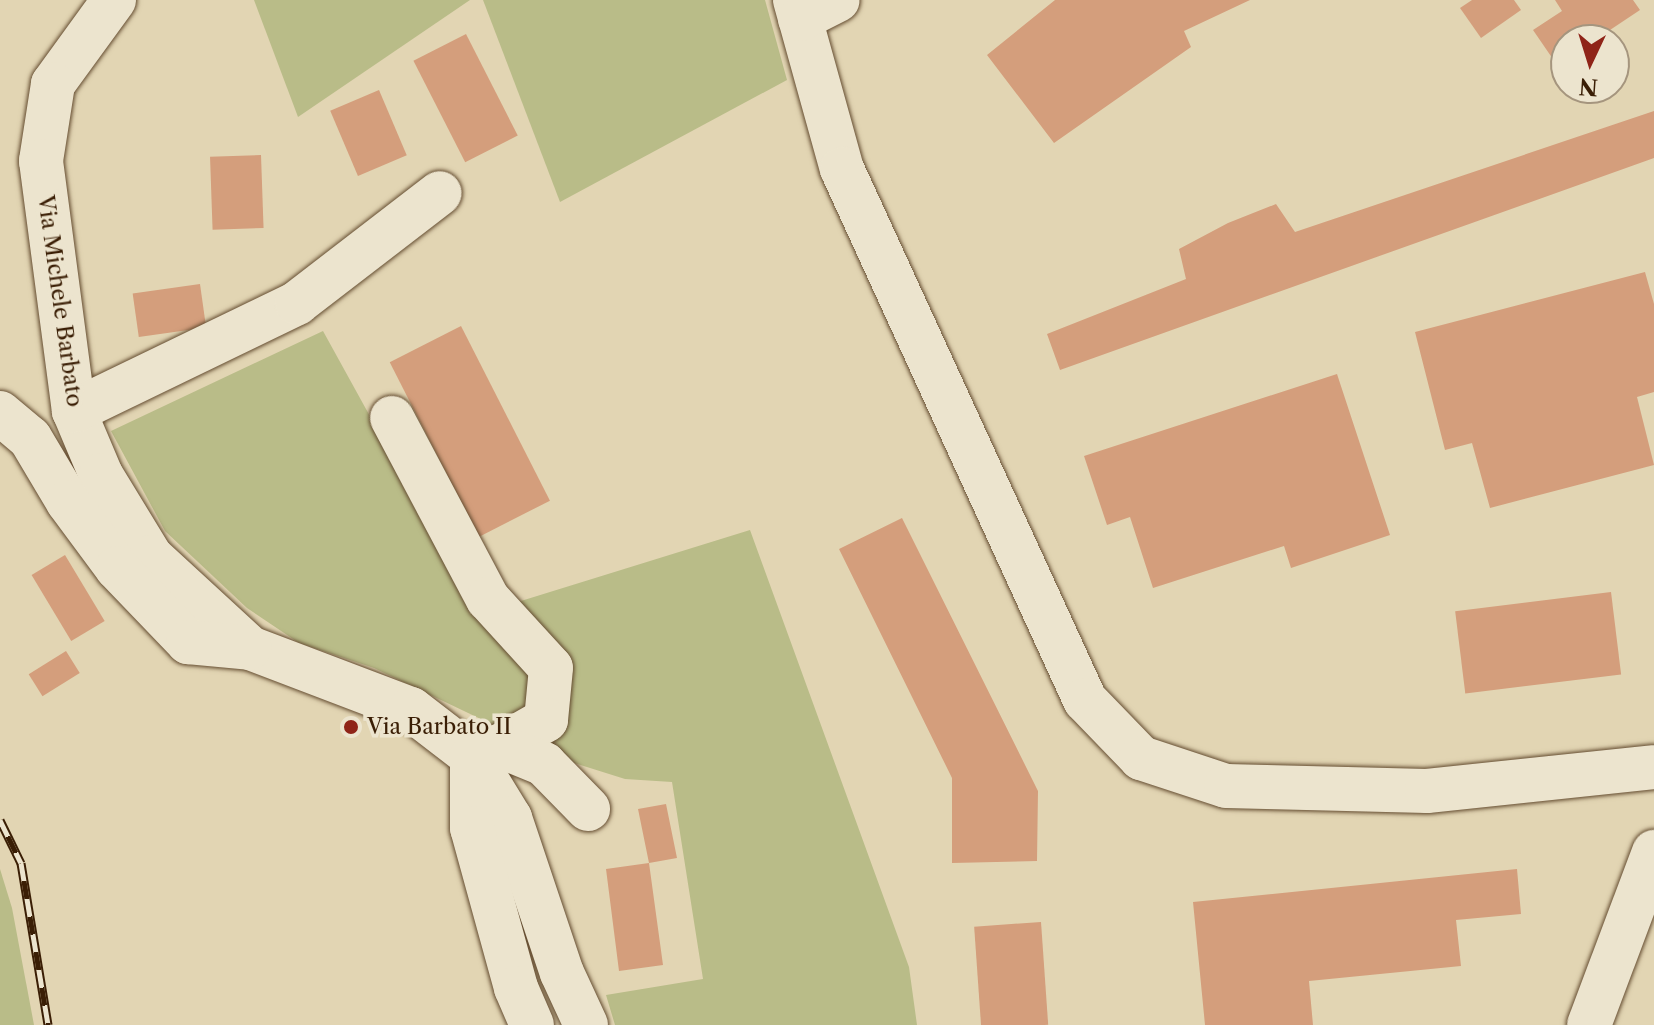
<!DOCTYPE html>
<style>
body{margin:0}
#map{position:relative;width:1654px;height:1025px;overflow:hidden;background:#e2d5b3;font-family:"Libre Caslon Text",serif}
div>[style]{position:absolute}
.green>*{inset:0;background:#b9bc88}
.building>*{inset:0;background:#d49e7c;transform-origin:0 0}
.roads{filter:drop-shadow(0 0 2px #644c30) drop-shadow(0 0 2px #644c30)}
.minor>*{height:44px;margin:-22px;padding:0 22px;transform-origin:22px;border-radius:22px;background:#ece4ce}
.rail>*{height:9px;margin-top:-4.5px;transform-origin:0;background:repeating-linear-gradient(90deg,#ece4ce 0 18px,#3a1e05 0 36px);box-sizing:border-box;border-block:2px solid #3a1e05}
.dots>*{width:22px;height:22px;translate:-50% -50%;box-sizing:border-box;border:4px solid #ece4ce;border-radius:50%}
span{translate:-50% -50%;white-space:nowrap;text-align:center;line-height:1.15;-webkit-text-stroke:7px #ece4ce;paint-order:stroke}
.street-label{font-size:22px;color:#3a1e05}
.poi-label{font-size:22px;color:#3a1e05}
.left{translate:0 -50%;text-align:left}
.north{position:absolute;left:1550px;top:24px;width:80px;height:80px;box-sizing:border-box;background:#ece4ce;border:2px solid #a5957e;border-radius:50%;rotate:184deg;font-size:22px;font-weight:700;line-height:32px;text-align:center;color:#3a1e05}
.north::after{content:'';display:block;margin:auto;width:28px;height:36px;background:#8f2418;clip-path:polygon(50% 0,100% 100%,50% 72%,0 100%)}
</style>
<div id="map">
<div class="green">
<div style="clip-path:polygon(254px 0,470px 0,298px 117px)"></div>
<div style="clip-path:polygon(483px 0,765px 0,787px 80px,560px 202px)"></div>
<div style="clip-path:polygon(323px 331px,479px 614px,750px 530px,909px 967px,917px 1025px,615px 1025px,606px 995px,703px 979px,672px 782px,625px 779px,571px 762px,374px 668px,299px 643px,247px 608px,165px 531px,111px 431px)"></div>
<div style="clip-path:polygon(0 869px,12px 908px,34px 1025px,0 1025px)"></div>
</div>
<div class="building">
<div style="clip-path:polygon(1055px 0,1250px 0,1184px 31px,1191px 47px,1054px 143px,987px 55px)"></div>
<div style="clip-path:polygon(1472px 0,1514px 0,1521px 10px,1481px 38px,1460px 8px)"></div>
<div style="clip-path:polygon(1555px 0,1633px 0,1640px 10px,1595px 40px,1566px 40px,1566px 59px,1557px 65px,1533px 30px,1562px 11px)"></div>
<div style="left:466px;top:34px;width:114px;height:59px;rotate:63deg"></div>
<div style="left:379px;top:90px;width:71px;height:53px;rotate:67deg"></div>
<div style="clip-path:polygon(1654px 111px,1654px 158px,1060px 370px,1047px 334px,1186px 279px,1179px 249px,1228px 223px,1276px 204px,1295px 232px)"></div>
<div style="left:261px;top:155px;width:73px;height:51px;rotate:88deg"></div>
<div style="clip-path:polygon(1645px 272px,1654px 304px,1654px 392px,1637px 397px,1654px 465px,1490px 508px,1472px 443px,1445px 450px,1415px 332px)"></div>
<div style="left:200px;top:284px;width:44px;height:68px;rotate:82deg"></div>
<div style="left:461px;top:326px;width:196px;height:80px;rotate:63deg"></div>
<div style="clip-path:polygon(1337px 374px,1390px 535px,1291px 568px,1284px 546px,1153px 588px,1130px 517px,1107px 525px,1084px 456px)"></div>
<div style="clip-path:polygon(902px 518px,1038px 791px,1037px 861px,952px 863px,952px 778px,839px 549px)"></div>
<div style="left:65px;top:555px;width:77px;height:39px;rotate:59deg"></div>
<div style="left:1611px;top:592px;width:83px;height:157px;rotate:83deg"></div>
<div style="left:66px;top:651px;width:26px;height:44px;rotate:58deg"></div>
<div style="clip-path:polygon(666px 804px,677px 858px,649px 863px,663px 965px,619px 971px,606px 869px,649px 863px,638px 809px)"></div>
<div style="clip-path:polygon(1517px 869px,1521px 914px,1456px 920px,1461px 966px,1309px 981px,1313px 1025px,1205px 1025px,1193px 902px)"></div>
<div style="left:1041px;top:922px;width:103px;height:67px;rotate:86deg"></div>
</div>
<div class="roads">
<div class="minor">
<div style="left:114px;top:0;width:104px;rotate:126deg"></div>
<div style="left:53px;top:84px;width:78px;rotate:98.9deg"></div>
<div style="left:41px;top:161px;width:252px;rotate:82.5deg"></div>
<div style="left:74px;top:411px;width:69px;rotate:67.1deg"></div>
<div style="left:101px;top:475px;width:96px;rotate:58.6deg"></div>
<div style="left:151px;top:557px;width:134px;rotate:42.6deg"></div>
<div style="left:250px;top:648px;width:172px;rotate:20.8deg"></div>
<div style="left:411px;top:709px;width:77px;rotate:37.6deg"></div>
<div style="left:472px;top:756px;width:73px;rotate:58.5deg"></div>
<div style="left:510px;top:818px;width:163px;rotate:71.5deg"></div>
<div style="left:562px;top:973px;width:57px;rotate:65.2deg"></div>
<div style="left:795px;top:0;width:175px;rotate:74.5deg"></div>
<div style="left:842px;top:169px;width:584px;rotate:65.41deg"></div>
<div style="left:1085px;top:700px;width:81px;rotate:46deg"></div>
<div style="left:1141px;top:758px;width:89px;rotate:18.2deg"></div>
<div style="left:1226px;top:786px;width:201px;rotate:1.4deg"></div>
<div style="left:1427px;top:791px;width:228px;rotate:-6deg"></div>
<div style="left:800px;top:19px;width:42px;rotate:-26.6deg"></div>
<div style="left:74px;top:411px;width:248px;rotate:-25.8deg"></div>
<div style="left:297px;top:303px;width:180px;rotate:-37.6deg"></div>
<div style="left:0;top:413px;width:39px;rotate:40deg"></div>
<div style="left:30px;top:438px;width:74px;rotate:59.3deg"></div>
<div style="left:68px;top:502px;width:82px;rotate:53.4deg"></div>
<div style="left:117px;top:568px;width:103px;rotate:46.2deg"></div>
<div style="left:188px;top:642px;width:62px;rotate:5.5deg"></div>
<div style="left:392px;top:418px;width:205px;rotate:62.1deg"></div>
<div style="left:488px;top:599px;width:93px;rotate:47.6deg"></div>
<div style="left:551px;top:668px;width:52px;rotate:95.5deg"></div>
<div style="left:546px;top:720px;width:53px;rotate:150.5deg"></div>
<div style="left:481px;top:752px;width:20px;rotate:-18deg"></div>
<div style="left:500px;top:746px;width:48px;rotate:22.2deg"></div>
<div style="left:544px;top:764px;width:63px;rotate:45.6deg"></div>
<div style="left:472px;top:756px;width:72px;rotate:90deg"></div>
<div style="left:472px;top:828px;width:166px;rotate:74.6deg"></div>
<div style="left:516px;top:988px;width:40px;rotate:66.6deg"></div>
<div style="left:1589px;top:1025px;width:185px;rotate:-69.4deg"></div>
</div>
</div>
<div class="rail">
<div style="left:0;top:820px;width:48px;rotate:64deg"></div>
<div style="left:21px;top:863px;width:164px;rotate:80.5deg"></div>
</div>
<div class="dots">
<div style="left:351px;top:727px;background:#8f2418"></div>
</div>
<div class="street-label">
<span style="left:60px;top:301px;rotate:82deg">Via Michele Barbato</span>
</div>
<div class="poi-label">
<span class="left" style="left:367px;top:727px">Via Barbato II</span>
</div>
<div class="north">N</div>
</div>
